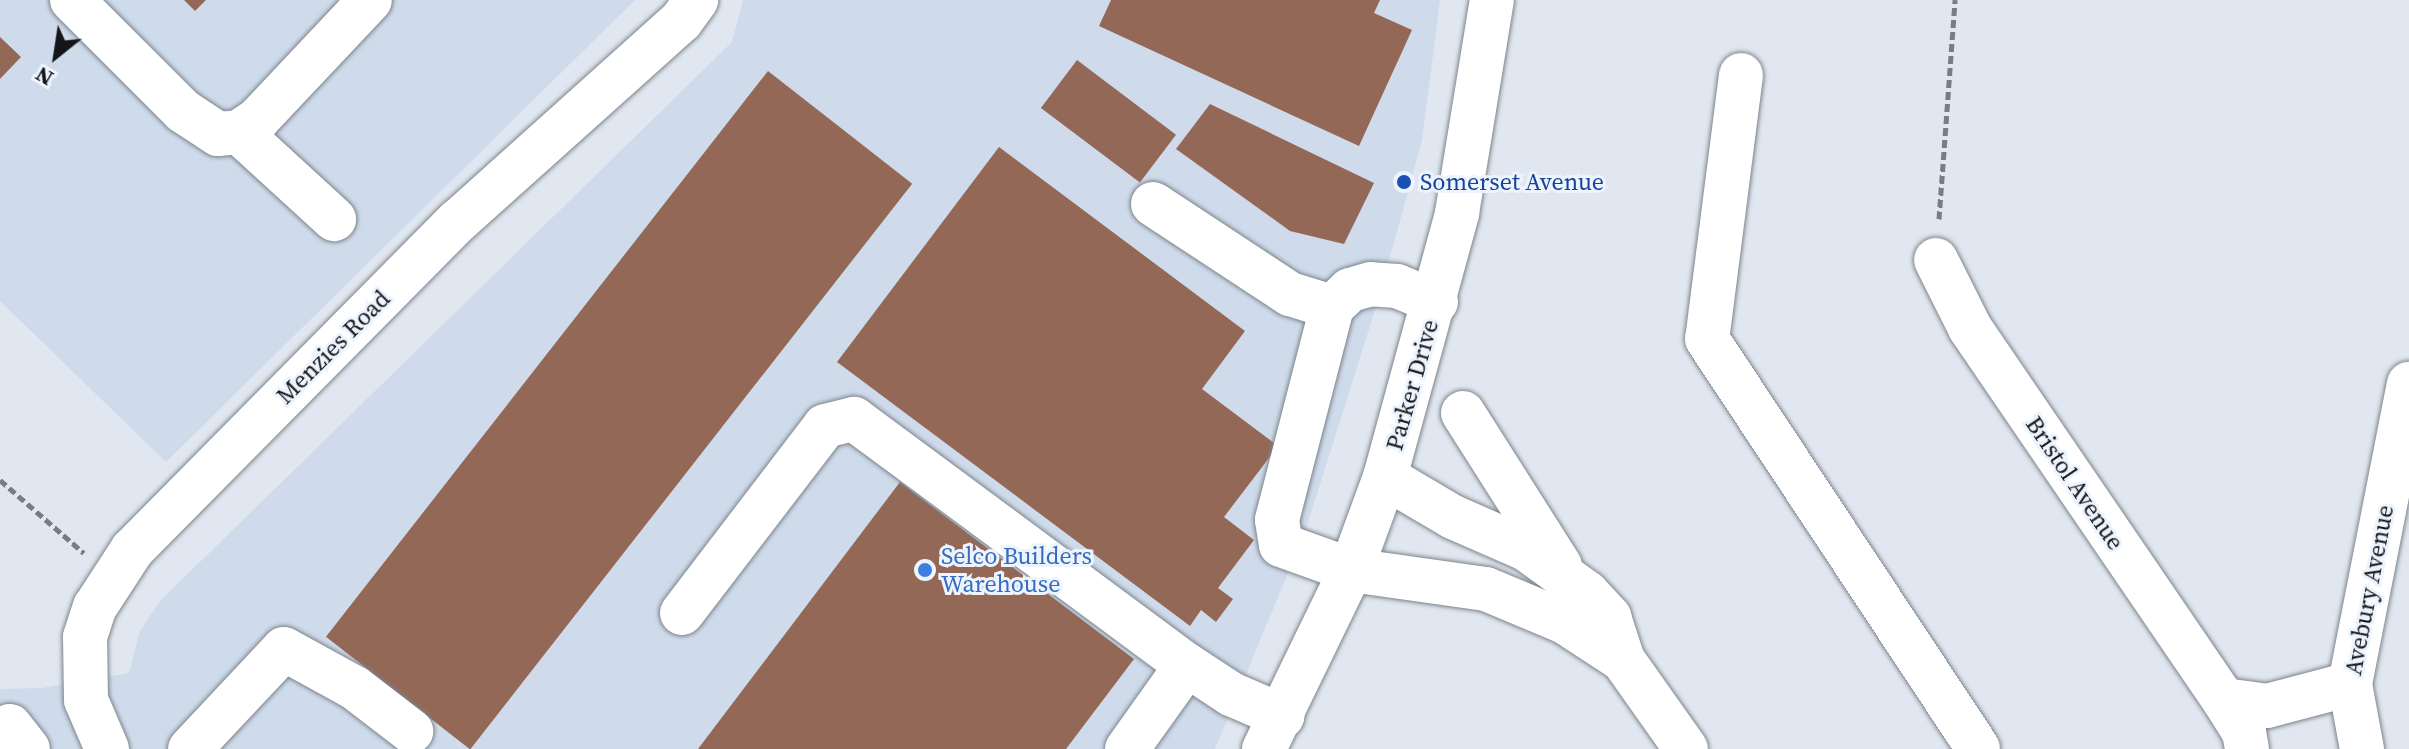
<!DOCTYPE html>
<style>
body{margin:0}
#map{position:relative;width:2409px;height:749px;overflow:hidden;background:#e0e7f0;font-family:"Source Serif 4",serif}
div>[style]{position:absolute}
.built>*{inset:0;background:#cfdbeb}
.building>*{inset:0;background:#936856;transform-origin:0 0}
.path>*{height:5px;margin-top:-2.5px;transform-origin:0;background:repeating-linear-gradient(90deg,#797d83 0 8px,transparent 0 12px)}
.roads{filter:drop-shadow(0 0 2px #7d848c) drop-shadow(0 0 2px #7d848c)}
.minor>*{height:44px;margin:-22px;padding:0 22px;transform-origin:22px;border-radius:22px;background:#fff}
.dots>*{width:22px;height:22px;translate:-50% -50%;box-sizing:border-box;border:4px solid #edf4fe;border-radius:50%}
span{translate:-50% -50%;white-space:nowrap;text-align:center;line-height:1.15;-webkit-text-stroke:6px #edf4fe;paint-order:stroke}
.transit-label{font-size:24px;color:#164399}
.left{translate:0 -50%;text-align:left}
.street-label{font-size:24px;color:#131518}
.shop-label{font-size:24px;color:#366cbe}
.north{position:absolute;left:16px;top:16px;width:80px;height:80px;-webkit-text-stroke:6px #edf4fe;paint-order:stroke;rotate:210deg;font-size:22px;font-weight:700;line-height:32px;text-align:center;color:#131518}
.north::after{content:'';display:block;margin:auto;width:28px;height:36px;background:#131518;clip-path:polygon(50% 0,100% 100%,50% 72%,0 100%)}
</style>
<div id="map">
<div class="built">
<div style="clip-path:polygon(0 0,635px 0,166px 462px,0 301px)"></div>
<div style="clip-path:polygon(743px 0,1440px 0,1422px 141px,1376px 307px,1305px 532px,1215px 749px,0 749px,0 689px,42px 688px,129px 673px,140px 631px,159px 602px,732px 42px)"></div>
</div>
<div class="building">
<div style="clip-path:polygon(184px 0,206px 0,195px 11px)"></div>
<div style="clip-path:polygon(1111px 0,1380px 0,1374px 13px,1412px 30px,1359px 146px,1099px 26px)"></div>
<div style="clip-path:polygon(0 37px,21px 57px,0 79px)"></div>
<div style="left:1077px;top:60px;width:124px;height:60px;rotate:37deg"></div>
<div style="left:768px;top:71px;width:183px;height:718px;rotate:38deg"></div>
<div style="clip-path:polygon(1210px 104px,1374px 183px,1344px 244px,1290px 231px,1176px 149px)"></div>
<div style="clip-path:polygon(999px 147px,1245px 331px,1202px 389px,1278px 446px,1224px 517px,1254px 540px,1218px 588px,1233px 599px,1216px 622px,1201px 610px,1190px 626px,837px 362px)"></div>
<div style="clip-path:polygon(900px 482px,1134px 659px,1066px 749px,698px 749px)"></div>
</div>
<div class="path">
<div style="left:1939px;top:219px;width:220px;rotate:-85.8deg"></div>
<div style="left:0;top:480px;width:111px;rotate:41deg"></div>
</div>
<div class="roads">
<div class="minor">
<div style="left:72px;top:0;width:157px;rotate:45deg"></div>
<div style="left:183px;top:111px;width:42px;rotate:33.3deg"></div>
<div style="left:218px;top:134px;width:21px;rotate:-5deg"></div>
<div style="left:239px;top:132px;width:23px;rotate:-34deg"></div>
<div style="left:258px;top:119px;width:163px;rotate:-46.7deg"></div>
<div style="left:1741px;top:75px;width:266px;rotate:97.3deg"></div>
<div style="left:1707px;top:339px;width:491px;rotate:56.5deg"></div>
<div style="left:239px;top:132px;width:129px;rotate:42.5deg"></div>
<div style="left:1153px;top:204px;width:164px;rotate:33.3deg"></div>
<div style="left:1290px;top:294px;width:44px;rotate:17.2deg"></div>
<div style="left:1936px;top:260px;width:76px;rotate:63.4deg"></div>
<div style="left:1970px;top:328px;width:450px;rotate:55.7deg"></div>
<div style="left:2224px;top:700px;width:38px;rotate:58deg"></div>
<div style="left:2244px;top:732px;width:17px;rotate:80deg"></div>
<div style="left:1436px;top:302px;width:42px;rotate:-157.7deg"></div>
<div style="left:1397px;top:286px;width:26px;rotate:-176deg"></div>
<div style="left:1371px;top:284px;width:22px;rotate:164deg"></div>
<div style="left:1350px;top:290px;width:25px;rotate:137deg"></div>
<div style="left:1332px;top:307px;width:220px;rotate:104.5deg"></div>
<div style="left:1277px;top:520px;width:25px;rotate:81deg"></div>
<div style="left:1281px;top:545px;width:74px;rotate:19.7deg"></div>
<div style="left:1351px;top:570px;width:136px;rotate:8deg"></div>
<div style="left:1486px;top:589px;width:86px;rotate:22.7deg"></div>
<div style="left:1565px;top:622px;width:69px;rotate:33.2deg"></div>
<div style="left:1463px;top:413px;width:181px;rotate:57.6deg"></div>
<div style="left:1385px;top:477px;width:79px;rotate:30.5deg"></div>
<div style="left:1453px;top:517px;width:80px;rotate:23.7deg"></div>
<div style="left:1526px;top:549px;width:75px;rotate:35.8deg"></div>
<div style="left:1587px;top:593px;width:33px;rotate:47deg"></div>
<div style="left:1609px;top:617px;width:45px;rotate:72deg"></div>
<div style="left:1623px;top:660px;width:109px;rotate:54.7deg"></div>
<div style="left:682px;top:613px;width:235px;rotate:-52.6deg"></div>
<div style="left:825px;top:426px;width:30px;rotate:-14deg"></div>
<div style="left:854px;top:419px;width:414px;rotate:36.5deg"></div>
<div style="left:2224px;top:700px;width:43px;rotate:7.9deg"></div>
<div style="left:2267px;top:706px;width:86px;rotate:-14.8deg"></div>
<div style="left:0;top:735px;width:13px;rotate:-42deg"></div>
<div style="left:10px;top:726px;width:29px;rotate:52deg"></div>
<div style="left:107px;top:749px;width:53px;rotate:-113.2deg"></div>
<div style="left:86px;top:700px;width:63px;rotate:-90.9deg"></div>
<div style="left:85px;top:637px;width:32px;rotate:-72deg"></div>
<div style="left:95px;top:607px;width:68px;rotate:-57deg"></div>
<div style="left:132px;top:550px;width:463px;rotate:-45.3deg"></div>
<div style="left:458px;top:221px;width:300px;rotate:-41.9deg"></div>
<div style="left:681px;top:21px;width:26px;rotate:-54deg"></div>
<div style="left:190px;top:749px;width:137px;rotate:-46.8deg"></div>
<div style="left:284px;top:649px;width:81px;rotate:28.8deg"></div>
<div style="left:355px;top:688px;width:71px;rotate:37.5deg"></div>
<div style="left:1127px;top:749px;width:103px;rotate:-54.5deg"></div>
<div style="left:1187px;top:665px;width:53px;rotate:33.4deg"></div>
<div style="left:1231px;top:694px;width:56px;rotate:23.3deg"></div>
<div style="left:1264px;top:749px;width:199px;rotate:-64.1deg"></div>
<div style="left:1351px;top:570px;width:99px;rotate:-69.9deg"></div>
<div style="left:1385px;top:477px;width:274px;rotate:-74.7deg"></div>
<div style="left:1457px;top:213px;width:216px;rotate:-80.7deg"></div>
<div style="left:2362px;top:749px;width:66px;rotate:-100.5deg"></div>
<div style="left:2350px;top:684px;width:306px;rotate:-78.9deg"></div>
</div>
</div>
<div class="dots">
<div style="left:1404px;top:182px;background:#1a4fb4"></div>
<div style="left:925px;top:570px;background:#3f7fe0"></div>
</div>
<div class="transit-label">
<span class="left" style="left:1420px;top:182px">Somerset Avenue</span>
</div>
<div class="street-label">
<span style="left:333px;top:347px;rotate:-45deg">Menzies Road</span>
<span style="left:1412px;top:385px;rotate:-74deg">Parker Drive</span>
<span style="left:2075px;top:483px;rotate:56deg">Bristol Avenue</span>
<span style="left:2369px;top:590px;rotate:-79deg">Avebury Avenue</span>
</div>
<div class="shop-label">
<span class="left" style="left:941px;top:570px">Selco Builders<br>Warehouse</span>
</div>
<div class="north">N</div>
</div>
